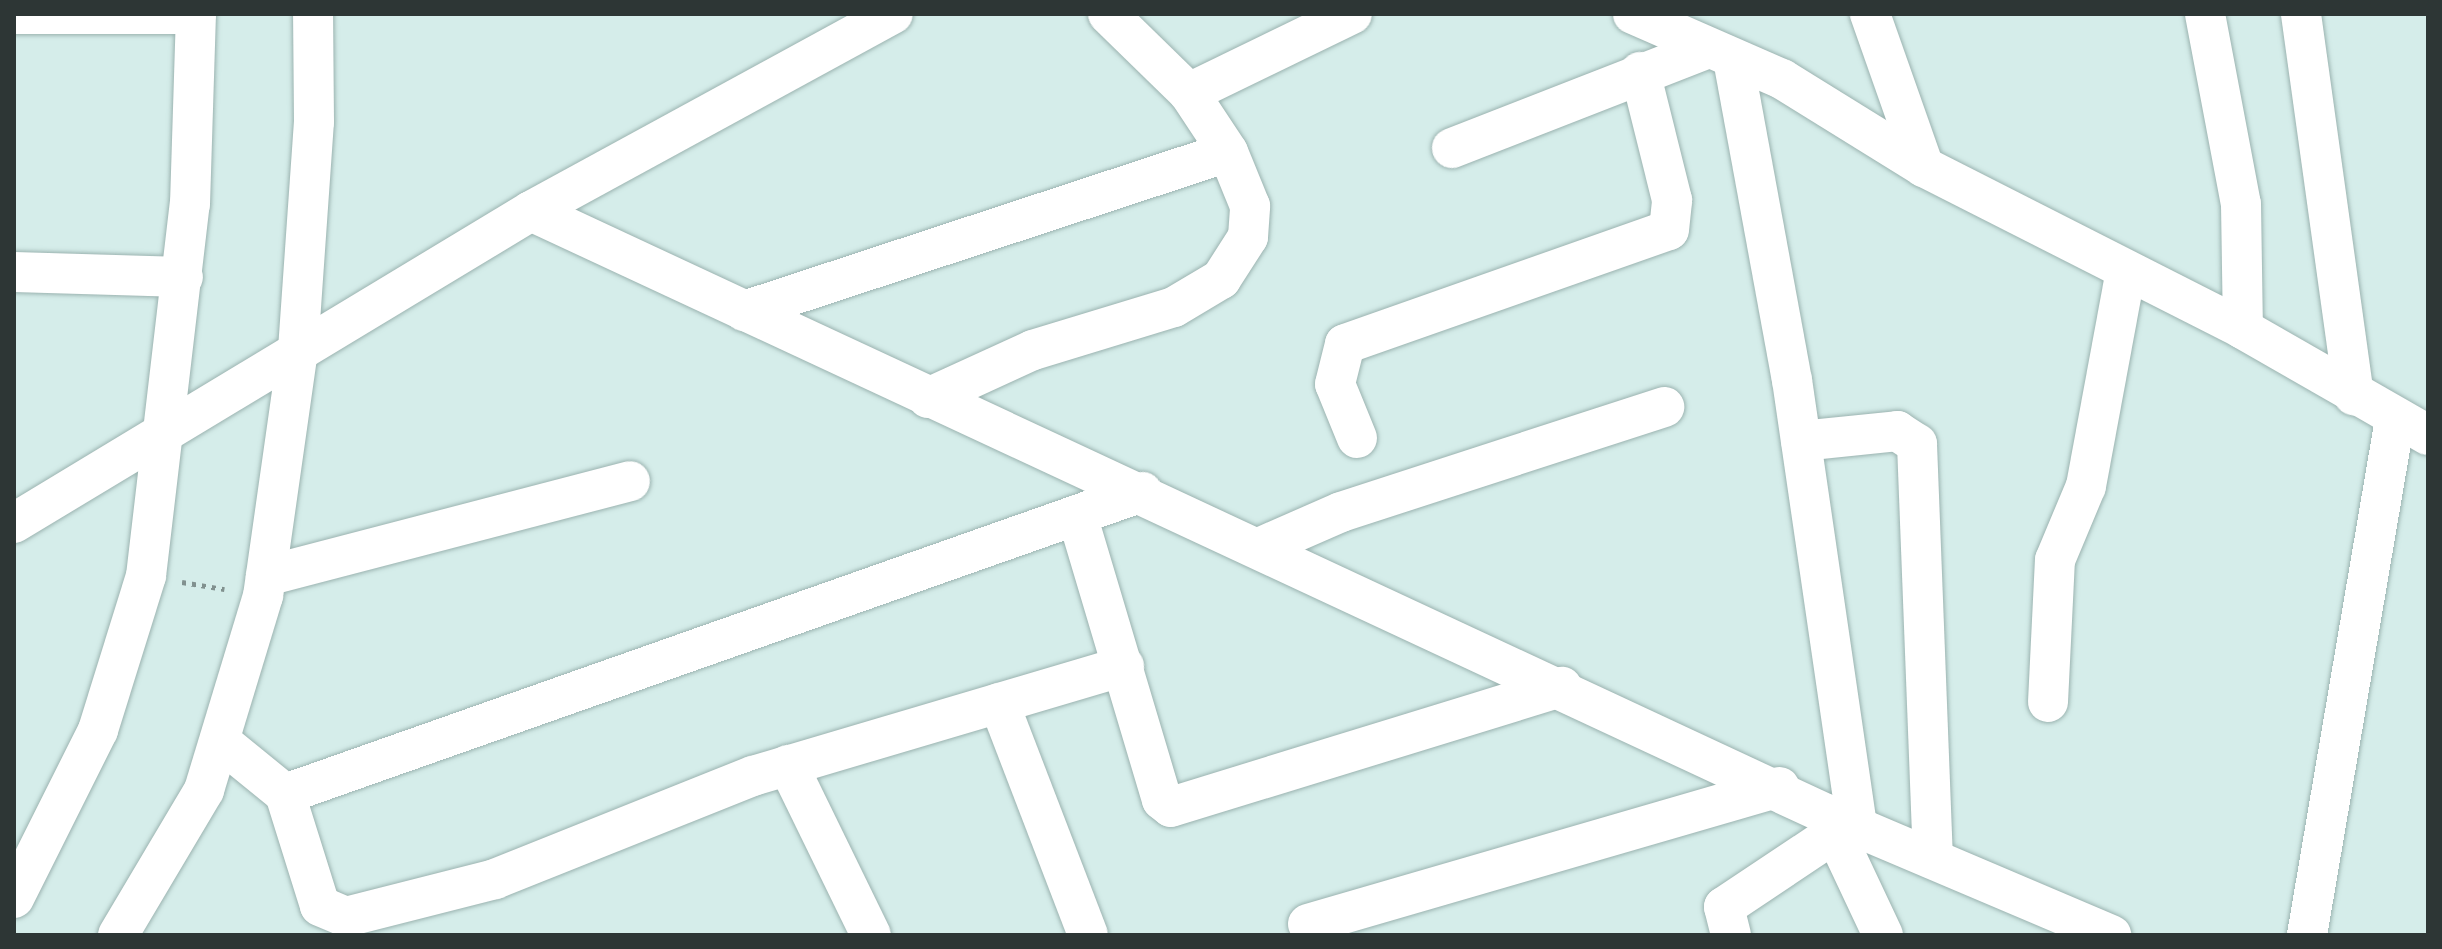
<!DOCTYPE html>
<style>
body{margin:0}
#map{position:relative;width:2442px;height:949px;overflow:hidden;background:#d5edea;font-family:Overpass,sans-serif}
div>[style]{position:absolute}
.path>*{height:5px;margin-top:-2.5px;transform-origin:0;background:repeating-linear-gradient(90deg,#81918f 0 4px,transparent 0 10px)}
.roads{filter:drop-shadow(0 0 2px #9bb3b0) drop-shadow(0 0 2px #9bb3b0)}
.minor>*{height:40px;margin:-20px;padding:0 20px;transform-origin:20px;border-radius:20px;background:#fff}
span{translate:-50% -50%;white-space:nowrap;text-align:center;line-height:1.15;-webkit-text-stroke:6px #d5edea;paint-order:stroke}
.frame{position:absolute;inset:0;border:16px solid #2d3635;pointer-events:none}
</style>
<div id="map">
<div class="path">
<div style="left:182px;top:582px;width:43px;rotate:9.5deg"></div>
</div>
<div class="roads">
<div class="minor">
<div style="left:14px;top:14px;width:182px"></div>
<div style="left:1633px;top:14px;width:163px;rotate:23.6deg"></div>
<div style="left:1782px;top:79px;width:167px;rotate:31.8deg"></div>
<div style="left:1924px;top:167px;width:358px;rotate:26.9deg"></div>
<div style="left:2243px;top:329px;width:213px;rotate:29.8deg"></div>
<div style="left:1870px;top:14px;width:162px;rotate:70.6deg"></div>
<div style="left:2205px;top:14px;width:193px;rotate:79.3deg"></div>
<div style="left:2241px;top:204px;width:125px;rotate:89.1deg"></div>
<div style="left:2301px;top:14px;width:385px;rotate:82.1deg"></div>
<div style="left:1733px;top:59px;width:326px;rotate:79.6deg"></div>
<div style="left:1792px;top:380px;width:453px;rotate:81.7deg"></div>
<div style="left:1189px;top:93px;width:181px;rotate:-25.9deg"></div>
<div style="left:1452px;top:148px;width:273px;rotate:-21.3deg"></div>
<div style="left:531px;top:211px;width:412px;rotate:-28.6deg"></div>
<div style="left:14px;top:272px;width:169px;rotate:1.7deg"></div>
<div style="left:744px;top:311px;width:509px;rotate:-18.19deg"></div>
<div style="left:928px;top:398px;width:115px;rotate:-24.6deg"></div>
<div style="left:1033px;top:350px;width:147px;rotate:-17deg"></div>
<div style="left:1174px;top:307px;width:55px;rotate:-30.8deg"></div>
<div style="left:1221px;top:279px;width:50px;rotate:-57.3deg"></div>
<div style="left:1248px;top:237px;width:31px;rotate:-86deg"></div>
<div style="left:1250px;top:206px;width:58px;rotate:-112.2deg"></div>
<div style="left:1228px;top:152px;width:71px;rotate:-123.5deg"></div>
<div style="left:1189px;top:93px;width:113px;rotate:-135.7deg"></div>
<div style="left:1357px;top:438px;width:58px;rotate:-112.2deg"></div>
<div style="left:1335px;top:384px;width:41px;rotate:-76deg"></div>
<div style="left:1345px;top:344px;width:343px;rotate:-19.4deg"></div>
<div style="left:1669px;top:230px;width:30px;rotate:-84deg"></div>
<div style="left:1672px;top:200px;width:132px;rotate:-104deg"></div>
<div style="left:1801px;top:441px;width:97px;rotate:-5.9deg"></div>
<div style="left:1897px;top:431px;width:24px;rotate:33deg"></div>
<div style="left:1917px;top:444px;width:415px;rotate:87.8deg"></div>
<div style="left:1077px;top:515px;width:297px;rotate:73.4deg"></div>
<div style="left:1162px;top:800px;width:11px;rotate:38deg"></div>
<div style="left:1171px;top:807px;width:409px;rotate:-17.1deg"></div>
<div style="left:14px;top:523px;width:604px;rotate:-31.11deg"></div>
<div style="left:531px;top:211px;width:1429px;rotate:24.97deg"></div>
<div style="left:1826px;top:814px;width:310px;rotate:23deg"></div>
<div style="left:1261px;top:547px;width:87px;rotate:-23.6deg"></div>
<div style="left:1341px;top:512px;width:340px;rotate:-18deg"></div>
<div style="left:266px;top:576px;width:376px;rotate:-14.6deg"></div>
<div style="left:2048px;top:702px;width:142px;rotate:-87.2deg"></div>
<div style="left:2055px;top:560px;width:80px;rotate:-67.3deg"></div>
<div style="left:2086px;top:486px;width:215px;rotate:-79.5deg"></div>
<div style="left:999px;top:703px;width:248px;rotate:69deg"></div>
<div style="left:220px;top:741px;width:84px;rotate:39.2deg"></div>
<div style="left:285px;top:794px;width:117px;rotate:72.6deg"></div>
<div style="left:320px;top:906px;width:28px;rotate:23deg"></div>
<div style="left:346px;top:917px;width:154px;rotate:-14.3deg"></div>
<div style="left:495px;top:879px;width:278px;rotate:-21.8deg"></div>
<div style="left:753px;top:776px;width:387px;rotate:-16.5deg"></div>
<div style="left:788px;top:765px;width:189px;rotate:64deg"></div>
<div style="left:285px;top:794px;width:909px;rotate:-19.41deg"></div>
<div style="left:1826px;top:814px;width:134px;rotate:64.8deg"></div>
<div style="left:14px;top:898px;width:188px;rotate:-63.4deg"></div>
<div style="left:98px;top:730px;width:161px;rotate:-72.7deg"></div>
<div style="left:146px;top:576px;width:375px;rotate:-83.3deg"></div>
<div style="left:190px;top:204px;width:190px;rotate:-88.2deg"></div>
<div style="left:1308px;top:924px;width:491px;rotate:-16.2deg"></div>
<div style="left:118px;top:935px;width:169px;rotate:-59.3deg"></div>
<div style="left:204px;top:790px;width:203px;rotate:-73.1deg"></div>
<div style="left:263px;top:596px;width:248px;rotate:-81.9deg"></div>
<div style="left:298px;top:350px;width:229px;rotate:-86deg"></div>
<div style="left:314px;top:122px;width:108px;rotate:-90.5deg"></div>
<div style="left:1731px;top:935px;width:29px;rotate:-104deg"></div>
<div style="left:1724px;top:907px;width:133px;rotate:-33.7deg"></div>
<div style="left:2307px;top:935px;width:523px;rotate:-80.32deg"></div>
</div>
</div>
<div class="frame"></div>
</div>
